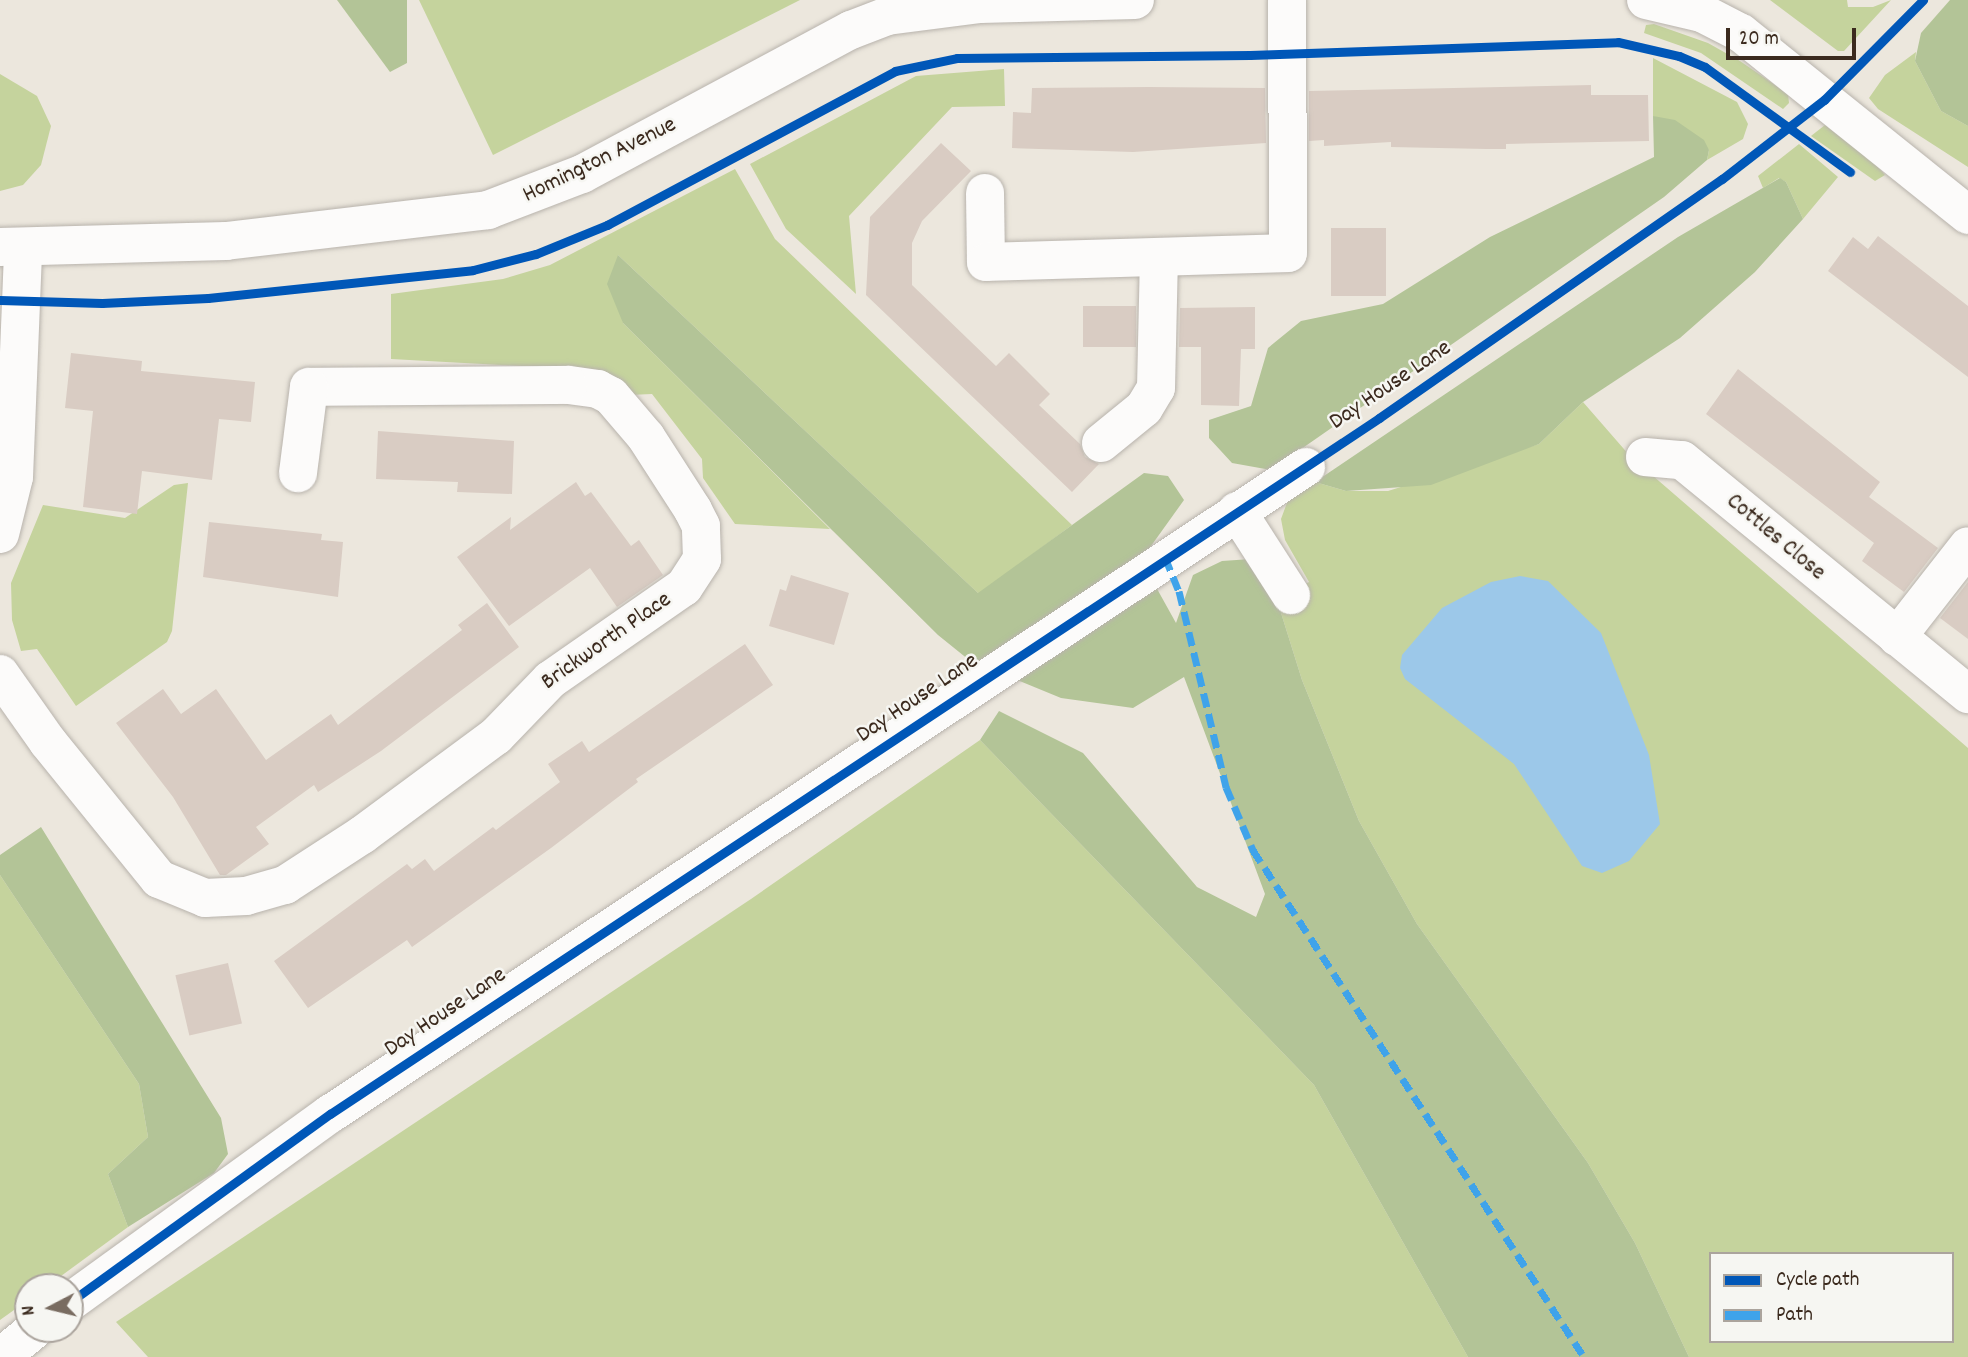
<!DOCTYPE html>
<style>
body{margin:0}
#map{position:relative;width:1968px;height:1357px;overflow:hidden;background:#ece7dd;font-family:Dekko,sans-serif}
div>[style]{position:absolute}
.green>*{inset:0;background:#c5d39d}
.forest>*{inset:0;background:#b3c497}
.water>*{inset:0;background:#9cc8e9}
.building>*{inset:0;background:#d9ccc3;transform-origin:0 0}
.roads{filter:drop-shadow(0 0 2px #b8b3ac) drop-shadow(0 0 2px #b8b3ac)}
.minor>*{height:38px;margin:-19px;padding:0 19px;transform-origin:19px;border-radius:19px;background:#fcfbfa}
.quiet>*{height:7px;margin-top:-3.5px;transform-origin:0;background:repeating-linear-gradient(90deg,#3fa3ea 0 14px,transparent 0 21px)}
.cycleway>*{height:9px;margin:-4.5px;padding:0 4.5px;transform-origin:4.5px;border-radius:4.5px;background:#0057b8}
span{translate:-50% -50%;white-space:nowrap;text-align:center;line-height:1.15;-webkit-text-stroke:5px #f6f6f2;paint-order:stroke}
.street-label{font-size:24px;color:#3b2a1e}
.legend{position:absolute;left:1709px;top:1252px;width:245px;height:91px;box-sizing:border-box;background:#f6f6f2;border:2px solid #aba49d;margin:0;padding:9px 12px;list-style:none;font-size:21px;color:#3b2a1e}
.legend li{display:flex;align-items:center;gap:14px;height:35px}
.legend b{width:35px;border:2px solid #aba49d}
.north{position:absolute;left:14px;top:1273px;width:70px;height:70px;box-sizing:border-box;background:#f6f6f2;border:2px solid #aba49d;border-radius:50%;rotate:263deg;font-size:19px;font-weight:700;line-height:28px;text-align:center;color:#3b2a1e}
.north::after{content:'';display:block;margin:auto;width:24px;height:32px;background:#796c61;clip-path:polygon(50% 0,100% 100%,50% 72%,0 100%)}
.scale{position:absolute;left:1726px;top:28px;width:130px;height:32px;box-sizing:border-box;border:4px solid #3b2a1e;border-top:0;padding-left:9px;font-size:21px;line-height:24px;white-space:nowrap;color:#3b2a1e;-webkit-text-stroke:5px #f6f6f2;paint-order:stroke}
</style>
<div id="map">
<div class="green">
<div style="clip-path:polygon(419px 0,800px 0,493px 155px)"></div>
<div style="clip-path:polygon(1770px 0,1847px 0,1848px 7px,1873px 7px,1891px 0,1844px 51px,1838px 51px)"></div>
<div style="clip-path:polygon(1654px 24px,1708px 43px,1740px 61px,1788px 94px,1789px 103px,1783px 109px,1701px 53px,1644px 33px,1646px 25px)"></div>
<div style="clip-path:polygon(1916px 52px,1915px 61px,1941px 111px,1968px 126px,1968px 167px,1878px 109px,1869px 98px,1885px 75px)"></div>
<div style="clip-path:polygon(1653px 58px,1737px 102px,1748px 124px,1743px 139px,1707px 160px,1709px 150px,1653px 116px)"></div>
<div style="clip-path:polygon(1004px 69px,1005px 106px,952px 107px,849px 216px,856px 294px,786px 229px,750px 164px,916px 76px)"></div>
<div style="clip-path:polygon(0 74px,37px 96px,51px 126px,41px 165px,23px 185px,0 191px)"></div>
<div style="clip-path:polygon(1825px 125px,1876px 165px,1885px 175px,1875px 181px,1811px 136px)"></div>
<div style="clip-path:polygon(1799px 144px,1838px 177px,1803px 219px,1786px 182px,1779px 178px,1763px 188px,1758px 176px)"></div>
<div style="clip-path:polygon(735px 169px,775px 239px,1072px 525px,979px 594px,618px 255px,623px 323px,830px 529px,735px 524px,703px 478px,702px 459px,652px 394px,629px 395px,593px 370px,391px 359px,391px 294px,503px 279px,550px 265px)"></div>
<div style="clip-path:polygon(evenodd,1583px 402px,1630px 456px,1968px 748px,1968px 1357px,1689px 1357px,1635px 1243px,1588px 1163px,1417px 924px,1359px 821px,1302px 680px,1277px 600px,1309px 582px,1285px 540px,1281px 519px,1288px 500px,1315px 482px,1346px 491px,1388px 491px,1539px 444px,1583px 402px,1711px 1254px,1952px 1254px,1952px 1341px,1711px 1341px,1711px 1254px)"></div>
<div style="clip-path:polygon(188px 483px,172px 631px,167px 642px,76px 706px,37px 649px,21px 651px,12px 620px,11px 583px,43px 505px,125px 518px,174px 485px)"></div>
<div style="clip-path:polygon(980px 740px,1314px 1085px,1468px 1357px,148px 1357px,116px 1322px,751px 899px)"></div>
<div style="clip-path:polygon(0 875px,139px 1084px,148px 1137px,108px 1174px,128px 1227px,46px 1287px,28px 1287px,28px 1300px,0 1320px)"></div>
</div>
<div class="forest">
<div style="clip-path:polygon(337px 0,407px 0,407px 63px,390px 72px)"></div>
<div style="clip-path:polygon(1950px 0,1968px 0,1968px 126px,1941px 111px,1915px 61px,1921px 33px)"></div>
<div style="clip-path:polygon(1653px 116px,1675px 120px,1704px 140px,1709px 150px,1707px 160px,1664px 197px,1271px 470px,1232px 463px,1209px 438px,1209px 420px,1251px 406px,1268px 348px,1301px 321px,1383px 304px,1490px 237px,1654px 157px)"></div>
<div style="clip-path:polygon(1780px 178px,1786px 182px,1803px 219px,1755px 272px,1680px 338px,1583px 402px,1539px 444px,1431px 485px,1346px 491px,1315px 482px,1678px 237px)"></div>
<div style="clip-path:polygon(618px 255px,978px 593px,1144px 473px,1168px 476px,1184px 500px,1141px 560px,1176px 623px,1193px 575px,1222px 561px,1251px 559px,1277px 600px,1302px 680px,1359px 821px,1417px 924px,1588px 1163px,1635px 1243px,1689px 1357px,1468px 1357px,1314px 1085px,980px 740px,999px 711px,1083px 753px,1197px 887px,1256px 917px,1265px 894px,1184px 677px,1133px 708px,1061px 698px,969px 660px,938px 635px,623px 323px,607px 284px)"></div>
<div style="clip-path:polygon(41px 827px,221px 1118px,228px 1154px,214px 1173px,128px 1227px,108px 1174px,148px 1137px,139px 1084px,0 875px,0 855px)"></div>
</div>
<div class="water">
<div style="clip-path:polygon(1520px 576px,1548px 581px,1601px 633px,1649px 755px,1660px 824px,1629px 861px,1602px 873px,1582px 866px,1514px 764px,1405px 679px,1400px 668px,1402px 655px,1442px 608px,1491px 582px)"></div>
</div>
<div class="building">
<div style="clip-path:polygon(1591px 85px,1591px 95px,1648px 95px,1649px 141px,1506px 144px,1506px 149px,1487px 149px,1391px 147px,1391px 142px,1324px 146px,1324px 140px,1309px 141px,1309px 91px)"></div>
<div style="clip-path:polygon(1149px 87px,1265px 88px,1266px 143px,1133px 152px,1012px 148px,1013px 112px,1031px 113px,1032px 88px)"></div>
<div style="clip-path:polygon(941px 143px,971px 171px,922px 221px,912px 243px,912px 285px,996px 366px,1009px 353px,1050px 394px,1039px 405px,1080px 444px,1085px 457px,1099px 464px,1072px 492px,866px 295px,870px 217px)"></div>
<div style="left:1331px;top:228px;width:55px;height:68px"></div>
<div style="clip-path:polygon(1878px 236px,1968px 306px,1968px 377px,1828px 271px,1853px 237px,1868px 249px)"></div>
<div style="left:1083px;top:306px;width:53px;height:41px"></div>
<div style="clip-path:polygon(1255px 307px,1255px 349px,1241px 349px,1239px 406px,1201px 405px,1201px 347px,1179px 347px,1180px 308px)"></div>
<div style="clip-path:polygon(71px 353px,142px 361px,141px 371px,255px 382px,251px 422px,219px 419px,212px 480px,142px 471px,137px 514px,83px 507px,93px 411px,65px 408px)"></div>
<div style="clip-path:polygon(1738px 369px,1880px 482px,1869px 497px,1938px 548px,1904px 592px,1862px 561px,1874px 543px,1706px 414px)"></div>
<div style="clip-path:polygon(378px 431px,514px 441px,512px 494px,457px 492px,458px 482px,376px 479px)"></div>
<div style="clip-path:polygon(576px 482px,585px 496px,591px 492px,631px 546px,639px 540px,663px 575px,617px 607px,590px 568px,509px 626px,457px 557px,511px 517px,510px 530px)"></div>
<div style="clip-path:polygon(209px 522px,322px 534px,321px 540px,343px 542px,338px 597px,203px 577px)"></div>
<div style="clip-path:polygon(791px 575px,849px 593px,834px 645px,769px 626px,780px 589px,786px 591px)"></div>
<div style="clip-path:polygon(1968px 582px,1968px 639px,1940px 618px)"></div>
<div style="clip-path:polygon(487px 603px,519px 647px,381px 751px,318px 792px,314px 785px,256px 827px,269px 844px,226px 875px,220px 875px,173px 797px,116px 723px,163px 689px,181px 714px,216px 689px,266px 760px,331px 714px,338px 725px,462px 630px,458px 625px)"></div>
<div style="clip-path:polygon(745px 644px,773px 685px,636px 779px,638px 782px,551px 848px,412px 947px,407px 940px,308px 1008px,274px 961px,407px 864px,412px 869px,425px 859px,434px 871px,493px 827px,496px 830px,560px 782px,548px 764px,582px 741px,589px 752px)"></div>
<div style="left:228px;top:963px;width:62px;height:54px;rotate:77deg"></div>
</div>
<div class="roads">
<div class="minor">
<div style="left:1646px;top:0;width:57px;rotate:13.1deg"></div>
<div style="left:1702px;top:13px;width:44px;rotate:27.1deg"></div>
<div style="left:1741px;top:33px;width:291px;rotate:38.7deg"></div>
<div style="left:985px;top:193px;width:69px;rotate:89.2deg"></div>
<div style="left:986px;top:262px;width:302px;rotate:-1.7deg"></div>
<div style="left:1288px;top:253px;width:253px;rotate:-90.2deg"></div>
<div style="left:0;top:247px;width:226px;rotate:-1.5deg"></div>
<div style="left:226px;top:241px;width:264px;rotate:-6.7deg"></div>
<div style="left:488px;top:210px;width:101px;rotate:-21deg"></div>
<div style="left:582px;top:174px;width:305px;rotate:-28.2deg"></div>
<div style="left:851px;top:30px;width:39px;rotate:-21deg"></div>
<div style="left:887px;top:16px;width:94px;rotate:-7.4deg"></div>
<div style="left:980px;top:4px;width:155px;rotate:-1.5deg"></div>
<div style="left:1101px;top:443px;width:55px;rotate:-39.1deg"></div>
<div style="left:1144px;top:408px;width:23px;rotate:-59deg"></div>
<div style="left:1156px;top:388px;width:130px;rotate:-88.7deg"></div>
<div style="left:1645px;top:457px;width:37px;rotate:5deg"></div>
<div style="left:1682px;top:460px;width:370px;rotate:39.3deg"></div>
<div style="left:1237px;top:511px;width:100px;rotate:57.3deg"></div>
<div style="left:0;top:534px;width:59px;rotate:-76.2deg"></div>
<div style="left:14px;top:477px;width:229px;rotate:-87.7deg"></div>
<div style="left:1897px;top:637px;width:115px;rotate:-52deg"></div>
<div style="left:0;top:674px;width:83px;rotate:54.8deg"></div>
<div style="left:48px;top:742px;width:176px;rotate:51deg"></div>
<div style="left:159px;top:879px;width:50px;rotate:22.4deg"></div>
<div style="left:205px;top:898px;width:41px;rotate:-2.8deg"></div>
<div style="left:246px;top:896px;width:41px;rotate:-15.8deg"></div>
<div style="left:285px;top:885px;width:92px;rotate:-33deg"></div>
<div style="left:362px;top:835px;width:167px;rotate:-36.5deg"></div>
<div style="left:496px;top:736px;width:78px;rotate:-46deg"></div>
<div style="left:550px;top:680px;width:163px;rotate:-34.8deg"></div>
<div style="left:684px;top:587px;width:33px;rotate:-57deg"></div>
<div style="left:702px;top:559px;width:33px;rotate:-92deg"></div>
<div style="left:701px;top:526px;width:18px;rotate:-117deg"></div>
<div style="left:693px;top:510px;width:87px;rotate:-122.8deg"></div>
<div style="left:646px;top:437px;width:54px;rotate:-130.5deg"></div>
<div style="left:611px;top:396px;width:15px;rotate:-152deg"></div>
<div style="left:598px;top:389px;width:30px;rotate:-172deg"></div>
<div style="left:568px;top:385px;width:259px;rotate:179.6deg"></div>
<div style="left:309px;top:387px;width:87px;rotate:97.3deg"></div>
<div style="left:70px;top:1302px;width:321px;rotate:-35.9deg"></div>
<div style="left:330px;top:1114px;width:1171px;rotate:-33.54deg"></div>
<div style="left:1px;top:1357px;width:44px;rotate:-39.5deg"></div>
</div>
</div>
<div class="quiet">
<div style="left:1165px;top:557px;width:37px;rotate:68deg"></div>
<div style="left:1179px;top:591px;width:202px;rotate:76.5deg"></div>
<div style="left:1226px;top:787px;width:69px;rotate:66.8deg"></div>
<div style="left:1253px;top:850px;width:605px;rotate:56.86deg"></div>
</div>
<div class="cycleway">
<div style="left:0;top:300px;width:102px;rotate:1.7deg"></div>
<div style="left:102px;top:303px;width:106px;rotate:-2.7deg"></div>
<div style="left:208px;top:298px;width:266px;rotate:-6deg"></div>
<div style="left:473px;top:270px;width:65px;rotate:-14.3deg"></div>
<div style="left:536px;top:254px;width:77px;rotate:-22.2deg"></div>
<div style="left:607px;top:225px;width:327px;rotate:-28.1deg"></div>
<div style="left:895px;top:71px;width:63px;rotate:-11.8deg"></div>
<div style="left:957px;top:58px;width:293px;rotate:-0.6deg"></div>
<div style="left:1250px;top:55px;width:368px;rotate:-2deg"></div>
<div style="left:1618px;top:42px;width:63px;rotate:12.9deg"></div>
<div style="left:1679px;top:56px;width:28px;rotate:23deg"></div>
<div style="left:1705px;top:67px;width:179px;rotate:35.9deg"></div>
<div style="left:70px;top:1302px;width:321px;rotate:-35.9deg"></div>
<div style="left:330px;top:1114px;width:1259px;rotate:-33.56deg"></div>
<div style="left:1379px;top:418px;width:418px;rotate:-34.9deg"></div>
<div style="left:1722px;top:179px;width:129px;rotate:-37.8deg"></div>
<div style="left:1824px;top:100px;width:141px;rotate:-45.3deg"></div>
</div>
<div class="street-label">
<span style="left:600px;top:161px;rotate:-26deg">Homington Avenue</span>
<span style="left:1391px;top:386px;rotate:-34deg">Day House Lane</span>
<span style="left:1775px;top:538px;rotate:40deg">Cottles Close</span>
<span style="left:607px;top:642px;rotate:-35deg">Brickworth Place</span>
<span style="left:918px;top:699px;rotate:-34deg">Day House Lane</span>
<span style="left:446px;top:1013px;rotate:-34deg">Day House Lane</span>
</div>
<ul class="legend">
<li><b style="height:9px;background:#0057b8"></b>Cycle path</li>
<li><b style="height:9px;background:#3fa3ea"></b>Path</li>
</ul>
<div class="north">N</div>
<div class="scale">20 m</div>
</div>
